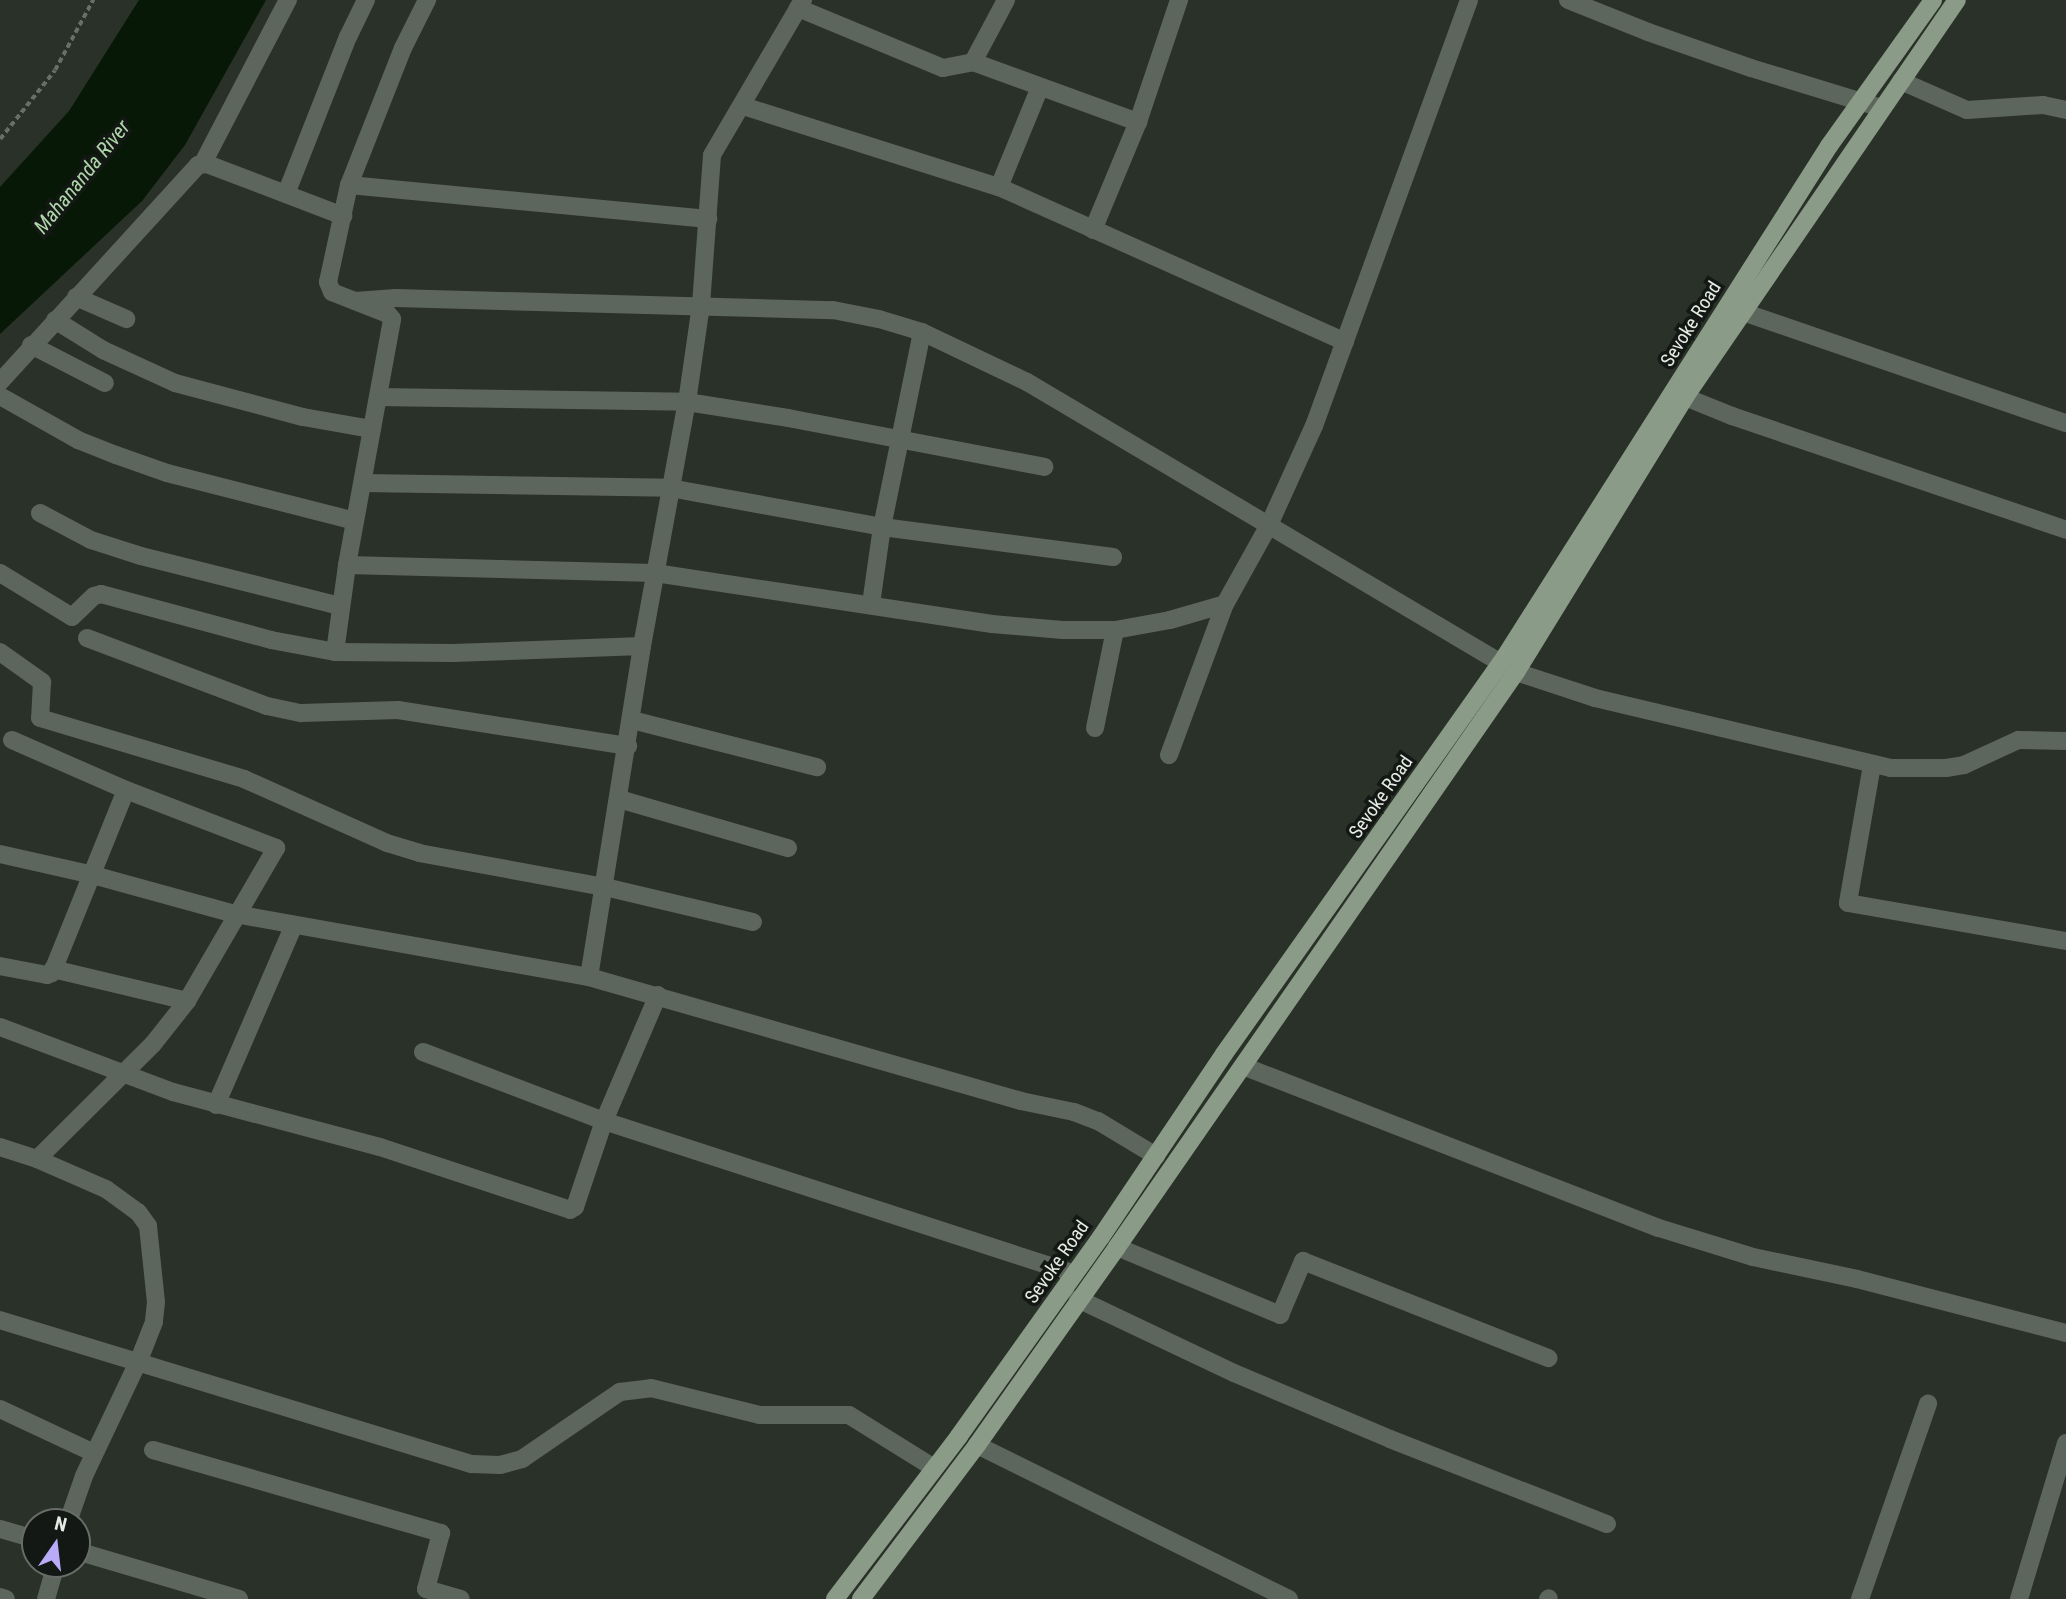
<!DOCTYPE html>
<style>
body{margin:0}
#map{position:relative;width:2066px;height:1599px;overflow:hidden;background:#2a3129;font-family:"Roboto Condensed",sans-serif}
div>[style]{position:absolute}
.water>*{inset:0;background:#071806}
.path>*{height:3.5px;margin-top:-1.75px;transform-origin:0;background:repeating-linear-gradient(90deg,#696f68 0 5px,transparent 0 8.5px)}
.minor>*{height:18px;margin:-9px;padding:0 9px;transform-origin:9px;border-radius:9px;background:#5d665c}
.major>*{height:18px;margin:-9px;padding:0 9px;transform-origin:9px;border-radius:9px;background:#8a9c88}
span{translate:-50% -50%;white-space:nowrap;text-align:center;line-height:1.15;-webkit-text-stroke:7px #141814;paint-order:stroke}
.street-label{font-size:19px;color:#e6ebe5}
.water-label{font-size:21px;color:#aed5a9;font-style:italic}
.north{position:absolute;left:21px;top:1508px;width:70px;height:70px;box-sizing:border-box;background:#141814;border:2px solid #686c68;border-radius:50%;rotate:14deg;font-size:19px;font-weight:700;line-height:28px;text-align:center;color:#e6ebe5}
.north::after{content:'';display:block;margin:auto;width:24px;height:32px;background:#b9abf7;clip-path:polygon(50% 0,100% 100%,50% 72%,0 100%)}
</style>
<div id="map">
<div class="water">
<div style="clip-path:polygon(139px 0,266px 0,185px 145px,142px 201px,0 334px,0 187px,69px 111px)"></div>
</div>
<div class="path">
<div style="left:0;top:139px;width:88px;rotate:-51.4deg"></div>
<div style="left:55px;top:70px;width:80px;rotate:-61.5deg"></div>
</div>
<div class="minor">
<div style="left:1006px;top:0;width:70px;rotate:118deg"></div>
<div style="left:973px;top:62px;width:176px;rotate:20deg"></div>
<div style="left:1568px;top:0;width:86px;rotate:21.8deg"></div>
<div style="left:1648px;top:32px;width:109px;rotate:19.3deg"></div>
<div style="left:1751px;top:68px;width:137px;rotate:17deg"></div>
<div style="left:798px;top:8px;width:157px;rotate:22.5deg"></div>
<div style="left:943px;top:68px;width:31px;rotate:-11deg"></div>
<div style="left:1901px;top:81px;width:72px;rotate:23.7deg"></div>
<div style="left:1967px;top:110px;width:76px;rotate:-3.8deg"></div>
<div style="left:2043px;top:105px;width:24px;rotate:12deg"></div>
<div style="left:743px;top:106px;width:269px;rotate:17.6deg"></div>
<div style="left:999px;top:187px;width:379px;rotate:24.1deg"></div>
<div style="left:203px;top:163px;width:184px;rotate:-62.5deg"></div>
<div style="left:349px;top:185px;width:361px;rotate:5.4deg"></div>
<div style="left:999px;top:187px;width:108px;rotate:-67.7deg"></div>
<div style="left:286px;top:194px;width:169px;rotate:-68.5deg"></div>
<div style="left:348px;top:37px;width:41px;rotate:-64.1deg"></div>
<div style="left:1093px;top:230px;width:117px;rotate:-67.4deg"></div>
<div style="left:1138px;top:122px;width:129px;rotate:-71.4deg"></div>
<div style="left:76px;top:297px;width:55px;rotate:23.7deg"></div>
<div style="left:355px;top:301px;width:41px;rotate:-4.2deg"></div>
<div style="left:396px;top:298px;width:437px;rotate:1.6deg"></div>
<div style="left:833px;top:310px;width:47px;rotate:11.1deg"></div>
<div style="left:879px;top:319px;width:45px;rotate:16.8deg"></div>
<div style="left:922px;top:332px;width:116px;rotate:25.5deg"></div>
<div style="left:1027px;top:382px;width:551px;rotate:30.66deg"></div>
<div style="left:1743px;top:312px;width:342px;rotate:19deg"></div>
<div style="left:55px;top:320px;width:57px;rotate:32deg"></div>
<div style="left:103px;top:350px;width:79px;rotate:24.6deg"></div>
<div style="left:175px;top:383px;width:132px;rotate:14.9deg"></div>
<div style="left:303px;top:417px;width:70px;rotate:9.9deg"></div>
<div style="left:31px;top:345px;width:83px;rotate:27.2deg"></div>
<div style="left:0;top:382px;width:294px;rotate:-47.6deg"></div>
<div style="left:198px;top:165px;width:9px;rotate:-6deg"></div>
<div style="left:207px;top:164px;width:146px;rotate:20.9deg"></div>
<div style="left:0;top:396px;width:90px;rotate:29.4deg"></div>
<div style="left:78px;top:440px;width:41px;rotate:21.5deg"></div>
<div style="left:116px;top:455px;width:54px;rotate:19.4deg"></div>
<div style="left:167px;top:473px;width:194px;rotate:14.3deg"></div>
<div style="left:378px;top:397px;width:309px;rotate:0.9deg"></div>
<div style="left:687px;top:402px;width:102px;rotate:9deg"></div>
<div style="left:788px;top:418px;width:261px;rotate:10.8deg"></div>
<div style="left:1685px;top:397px;width:51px;rotate:22deg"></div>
<div style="left:1732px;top:416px;width:353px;rotate:18.8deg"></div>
<div style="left:363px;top:483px;width:307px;rotate:0.9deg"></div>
<div style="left:670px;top:488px;width:216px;rotate:10.4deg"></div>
<div style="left:882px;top:527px;width:233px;rotate:7.4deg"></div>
<div style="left:40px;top:513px;width:58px;rotate:27.9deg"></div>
<div style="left:91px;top:540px;width:52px;rotate:17.7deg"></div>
<div style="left:141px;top:556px;width:205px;rotate:14.1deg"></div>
<div style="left:347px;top:565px;width:308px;rotate:1.5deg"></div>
<div style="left:655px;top:573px;width:341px;rotate:8.6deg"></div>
<div style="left:992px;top:624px;width:71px;rotate:4.8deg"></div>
<div style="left:1063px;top:630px;width:52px"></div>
<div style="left:1115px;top:630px;width:56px;rotate:-10.3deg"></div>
<div style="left:1170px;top:620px;width:57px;rotate:-16.2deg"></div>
<div style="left:0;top:573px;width:84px;rotate:31.4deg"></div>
<div style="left:72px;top:617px;width:30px;rotate:-44deg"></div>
<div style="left:94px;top:596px;width:7px;rotate:-16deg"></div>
<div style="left:101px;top:594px;width:176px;rotate:15.1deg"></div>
<div style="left:271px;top:640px;width:65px;rotate:10.6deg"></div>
<div style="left:335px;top:652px;width:118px;rotate:0.5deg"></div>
<div style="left:453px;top:653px;width:189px;rotate:-2.1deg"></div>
<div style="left:871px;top:604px;width:78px;rotate:-81.9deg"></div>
<div style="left:882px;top:527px;width:199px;rotate:-78.4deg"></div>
<div style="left:87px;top:638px;width:192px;rotate:20.7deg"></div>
<div style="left:267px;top:706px;width:35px;rotate:12deg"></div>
<div style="left:301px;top:713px;width:97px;rotate:-1.8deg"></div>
<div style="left:398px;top:710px;width:233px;rotate:8.9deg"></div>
<div style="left:0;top:652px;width:52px;rotate:35.5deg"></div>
<div style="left:42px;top:682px;width:36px;rotate:93deg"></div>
<div style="left:40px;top:718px;width:213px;rotate:16.6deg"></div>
<div style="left:244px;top:779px;width:157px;rotate:24.1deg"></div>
<div style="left:387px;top:843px;width:34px;rotate:17deg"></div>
<div style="left:419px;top:853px;width:189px;rotate:10.4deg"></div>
<div style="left:605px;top:887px;width:152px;rotate:13.3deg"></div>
<div style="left:335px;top:652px;width:88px;rotate:-82.1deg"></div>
<div style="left:347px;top:565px;width:250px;rotate:-79.6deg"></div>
<div style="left:392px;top:319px;width:6px;rotate:-129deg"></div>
<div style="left:388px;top:314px;width:60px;rotate:-158.6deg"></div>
<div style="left:332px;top:292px;width:11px;rotate:-112deg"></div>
<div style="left:328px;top:282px;width:99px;rotate:-77.8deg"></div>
<div style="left:349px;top:185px;width:147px;rotate:-68.5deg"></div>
<div style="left:403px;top:48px;width:54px;rotate:-63.4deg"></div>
<div style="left:1516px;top:672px;width:83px;rotate:18.2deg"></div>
<div style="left:1595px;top:698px;width:303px;rotate:13.3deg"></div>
<div style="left:1890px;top:768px;width:56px"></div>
<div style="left:1946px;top:768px;width:18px;rotate:-9deg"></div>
<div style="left:1964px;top:765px;width:60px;rotate:-24.8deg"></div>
<div style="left:2018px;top:740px;width:48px;rotate:1.2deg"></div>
<div style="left:632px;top:720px;width:191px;rotate:14.3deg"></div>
<div style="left:1095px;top:728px;width:100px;rotate:-78.5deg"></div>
<div style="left:12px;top:740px;width:124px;rotate:23.7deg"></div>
<div style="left:126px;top:790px;width:161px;rotate:21.1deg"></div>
<div style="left:276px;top:848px;width:177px;rotate:120.2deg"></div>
<div style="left:187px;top:1001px;width:55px;rotate:128.3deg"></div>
<div style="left:153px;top:1044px;width:163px;rotate:135.2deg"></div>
<div style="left:1169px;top:755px;width:161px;rotate:-69.7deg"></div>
<div style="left:1225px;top:604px;width:90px;rotate:-60.9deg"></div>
<div style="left:1269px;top:525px;width:109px;rotate:-65.6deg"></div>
<div style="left:1314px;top:426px;width:453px;rotate:-70deg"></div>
<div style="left:1872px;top:765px;width:140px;rotate:99.9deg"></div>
<div style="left:1848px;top:903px;width:221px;rotate:9.9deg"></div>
<div style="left:619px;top:799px;width:176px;rotate:16.2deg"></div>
<div style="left:0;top:854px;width:95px;rotate:12.7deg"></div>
<div style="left:93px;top:875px;width:147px;rotate:15.4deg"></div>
<div style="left:235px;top:914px;width:360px;rotate:10.1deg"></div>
<div style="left:589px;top:977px;width:449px;rotate:16deg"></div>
<div style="left:1021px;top:1101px;width:54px;rotate:11.7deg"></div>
<div style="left:1074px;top:1112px;width:26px;rotate:21deg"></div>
<div style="left:1098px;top:1121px;width:68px;rotate:31.1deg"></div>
<div style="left:0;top:966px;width:48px;rotate:10.8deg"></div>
<div style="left:47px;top:975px;width:5px;rotate:-22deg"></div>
<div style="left:52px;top:973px;width:197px;rotate:-68deg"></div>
<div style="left:53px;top:969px;width:138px;rotate:13.4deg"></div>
<div style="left:589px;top:977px;width:335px;rotate:-80.9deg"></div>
<div style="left:642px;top:646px;width:248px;rotate:-79.6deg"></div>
<div style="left:687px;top:402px;width:98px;rotate:-81.8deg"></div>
<div style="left:701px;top:305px;width:150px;rotate:-85.8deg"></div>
<div style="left:712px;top:155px;width:180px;rotate:-59.6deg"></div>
<div style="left:0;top:1027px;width:185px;rotate:20.6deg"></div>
<div style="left:173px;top:1092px;width:214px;rotate:14.9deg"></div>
<div style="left:380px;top:1147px;width:200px;rotate:18.3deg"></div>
<div style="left:570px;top:1210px;width:6px;rotate:-31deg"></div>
<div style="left:575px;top:1207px;width:91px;rotate:-71.4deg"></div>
<div style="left:604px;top:1121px;width:137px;rotate:-66.8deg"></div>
<div style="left:423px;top:1052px;width:194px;rotate:20.9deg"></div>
<div style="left:604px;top:1121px;width:494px;rotate:18deg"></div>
<div style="left:1243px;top:1066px;width:446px;rotate:21.3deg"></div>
<div style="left:1659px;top:1228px;width:98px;rotate:17.1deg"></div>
<div style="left:1753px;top:1257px;width:106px;rotate:11.9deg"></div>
<div style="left:1857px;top:1279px;width:216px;rotate:14.5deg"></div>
<div style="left:216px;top:1105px;width:196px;rotate:-66.6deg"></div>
<div style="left:0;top:1147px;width:39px;rotate:18deg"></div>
<div style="left:37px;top:1159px;width:75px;rotate:23.5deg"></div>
<div style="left:106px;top:1189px;width:39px;rotate:36deg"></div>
<div style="left:138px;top:1212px;width:17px;rotate:54deg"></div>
<div style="left:148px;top:1226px;width:76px;rotate:84deg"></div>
<div style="left:156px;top:1302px;width:20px;rotate:96deg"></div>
<div style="left:154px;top:1322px;width:41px;rotate:111.5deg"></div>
<div style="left:139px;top:1360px;width:128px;rotate:115.4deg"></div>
<div style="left:84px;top:1476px;width:49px;rotate:109.2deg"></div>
<div style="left:1117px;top:1247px;width:177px;rotate:22.6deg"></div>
<div style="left:1280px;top:1315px;width:59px;rotate:-66.9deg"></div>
<div style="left:1303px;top:1261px;width:264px;rotate:21.6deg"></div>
<div style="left:1078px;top:1299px;width:173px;rotate:25.4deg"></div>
<div style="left:1234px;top:1373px;width:169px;rotate:22.9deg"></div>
<div style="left:1390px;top:1439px;width:233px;rotate:21.4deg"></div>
<div style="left:0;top:1320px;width:493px;rotate:17deg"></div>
<div style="left:472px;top:1464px;width:28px;rotate:2deg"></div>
<div style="left:500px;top:1465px;width:23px;rotate:-15deg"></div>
<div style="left:522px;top:1459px;width:119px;rotate:-34.4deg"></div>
<div style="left:620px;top:1392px;width:31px;rotate:-7deg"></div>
<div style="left:651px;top:1388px;width:112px;rotate:13.9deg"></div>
<div style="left:760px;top:1415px;width:89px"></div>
<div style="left:849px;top:1415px;width:100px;rotate:31.9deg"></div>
<div style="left:0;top:1409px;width:104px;rotate:25.1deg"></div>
<div style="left:977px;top:1445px;width:348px;rotate:26.3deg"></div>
<div style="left:153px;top:1450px;width:300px;rotate:16.1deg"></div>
<div style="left:441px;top:1533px;width:58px;rotate:105deg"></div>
<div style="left:426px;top:1589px;width:36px;rotate:16deg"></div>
<div style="left:0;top:1529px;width:36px;rotate:16deg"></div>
<div style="left:77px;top:1551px;width:169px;rotate:16.5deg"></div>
<div style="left:0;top:1597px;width:6px;rotate:18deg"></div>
<div style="left:46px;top:1599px;width:36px;rotate:-74deg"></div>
<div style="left:1548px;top:1599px;width:1px;rotate:-45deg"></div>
<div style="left:1860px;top:1599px;width:207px;rotate:-70.8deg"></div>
<div style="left:2019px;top:1599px;width:163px;rotate:-73.2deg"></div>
</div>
<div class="major">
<div style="left:835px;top:1599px;width:205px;rotate:-52.7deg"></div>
<div style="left:959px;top:1436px;width:244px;rotate:-54.5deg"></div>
<div style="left:1101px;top:1237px;width:220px;rotate:-56.1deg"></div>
<div style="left:1224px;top:1054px;width:479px;rotate:-54.7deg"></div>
<div style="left:1501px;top:663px;width:612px;rotate:-57.61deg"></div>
<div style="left:1829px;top:146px;width:179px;rotate:-54.5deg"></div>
<div style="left:861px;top:1599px;width:193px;rotate:-53deg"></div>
<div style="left:977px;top:1445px;width:242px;rotate:-54.7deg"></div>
<div style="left:1117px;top:1247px;width:700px;rotate:-55.24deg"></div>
<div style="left:1516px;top:672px;width:323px;rotate:-58.4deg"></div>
<div style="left:1685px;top:397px;width:481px;rotate:-55.6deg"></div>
</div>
<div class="street-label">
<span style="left:1691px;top:324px;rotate:-58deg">Sevoke Road</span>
<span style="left:1381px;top:797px;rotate:-55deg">Sevoke Road</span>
<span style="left:1057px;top:1262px;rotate:-55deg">Sevoke Road</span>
</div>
<div class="water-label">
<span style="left:82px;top:177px;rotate:-51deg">Mahananda River</span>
</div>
<div class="north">N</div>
</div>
